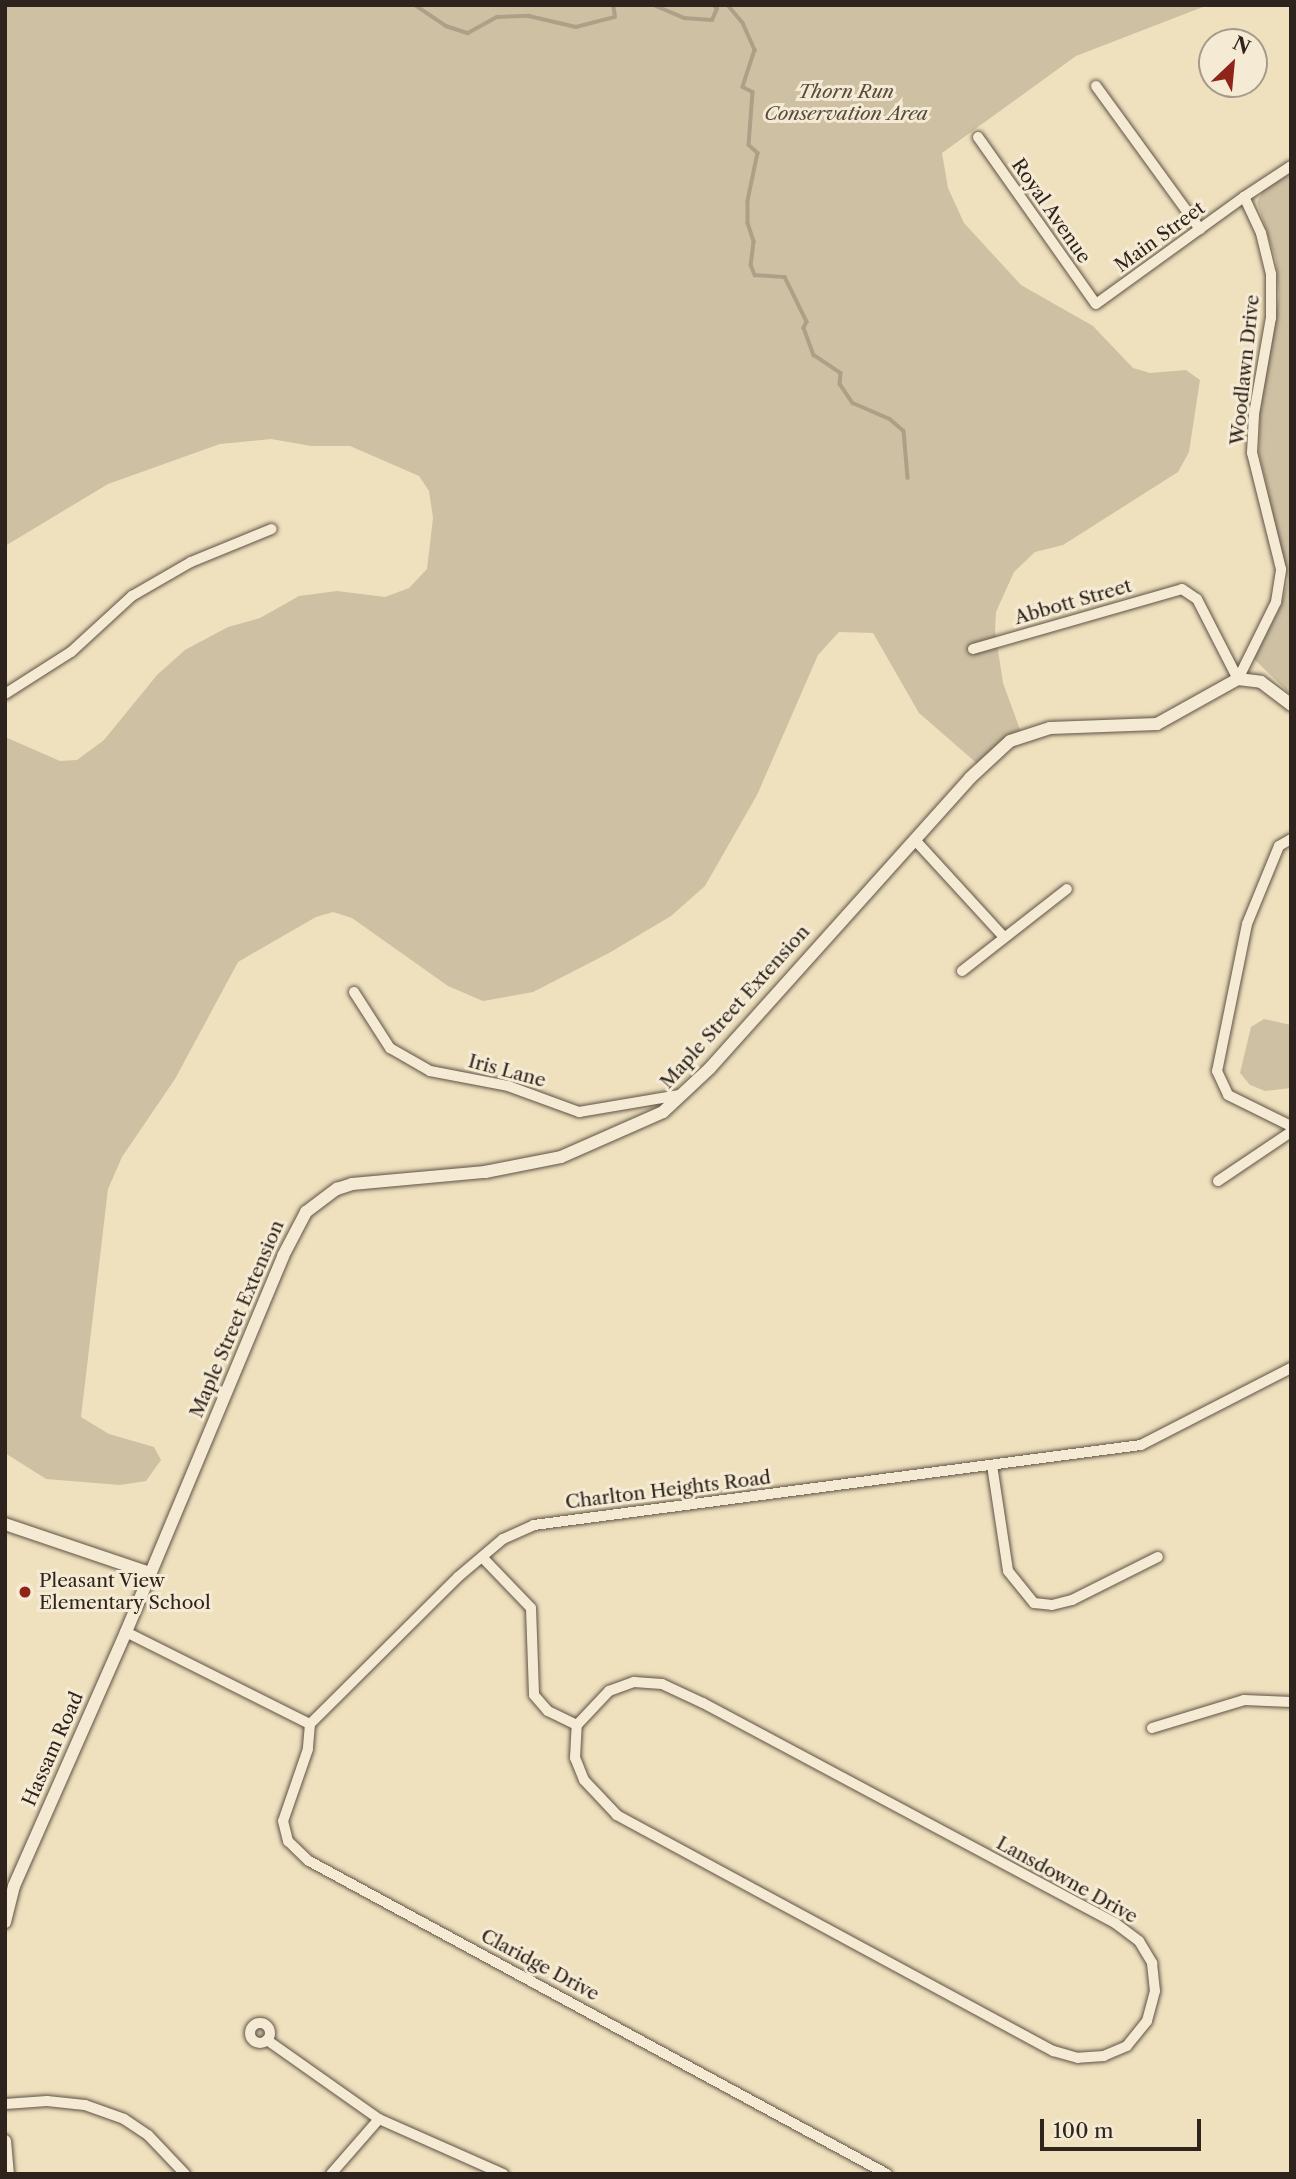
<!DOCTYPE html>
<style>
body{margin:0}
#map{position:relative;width:1296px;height:2179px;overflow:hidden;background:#efe0be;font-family:"Libre Caslon Text",serif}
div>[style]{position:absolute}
.green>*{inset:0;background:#cec0a3}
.stream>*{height:3.5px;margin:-1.75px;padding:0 1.75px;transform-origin:1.75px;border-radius:1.75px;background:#aea087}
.roads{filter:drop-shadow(0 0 2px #5f5345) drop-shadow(0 0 2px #5f5345)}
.minor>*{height:10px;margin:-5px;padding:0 5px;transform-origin:5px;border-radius:5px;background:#f5ebd5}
.minor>.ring{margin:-5px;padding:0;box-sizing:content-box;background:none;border:10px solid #f5ebd5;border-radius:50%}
.tertiary>*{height:12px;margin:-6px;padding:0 6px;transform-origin:6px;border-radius:6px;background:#f5ebd5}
.dots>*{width:19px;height:19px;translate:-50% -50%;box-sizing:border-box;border:4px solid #f5ebd5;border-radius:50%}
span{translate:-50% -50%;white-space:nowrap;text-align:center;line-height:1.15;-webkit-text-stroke:6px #f5ebd5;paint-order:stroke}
.park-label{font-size:19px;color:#574b3e;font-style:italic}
.street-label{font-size:19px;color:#2f241d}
.poi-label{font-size:19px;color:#2f241d}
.left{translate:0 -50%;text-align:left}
.frame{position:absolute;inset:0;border:7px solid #2f241d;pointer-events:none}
.north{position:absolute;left:1198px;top:28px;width:70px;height:70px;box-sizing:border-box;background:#f5ebd5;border:2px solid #a69b8b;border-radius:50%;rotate:26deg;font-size:19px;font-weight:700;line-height:28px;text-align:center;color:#2f241d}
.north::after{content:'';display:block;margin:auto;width:24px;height:32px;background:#8f2418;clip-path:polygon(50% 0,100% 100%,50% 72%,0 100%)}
.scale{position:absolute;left:1040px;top:2119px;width:161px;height:32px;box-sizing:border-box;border:4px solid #2f241d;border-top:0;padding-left:9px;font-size:21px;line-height:24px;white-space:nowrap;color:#2f241d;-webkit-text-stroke:5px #f5ebd5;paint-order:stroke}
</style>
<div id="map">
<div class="green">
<div style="clip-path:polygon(5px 5px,1208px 5px,1076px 56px,942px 153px,948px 188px,964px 223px,1021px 285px,1093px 326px,1133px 368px,1150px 373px,1186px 370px,1200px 380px,1189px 452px,1178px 472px,1063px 545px,1035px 552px,1014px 572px,996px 612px,995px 631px,1003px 683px,1022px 735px,980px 766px,919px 713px,873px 633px,839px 632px,818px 655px,757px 795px,705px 886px,671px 916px,609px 953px,533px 992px,483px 1001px,448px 986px,352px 918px,333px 912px,316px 917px,238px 962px,175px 1079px,122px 1157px,108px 1189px,81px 1417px,109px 1434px,154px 1447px,161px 1460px,146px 1481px,120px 1485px,46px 1479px,5px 1453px,5px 737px,60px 761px,77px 760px,104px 740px,157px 675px,185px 650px,228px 627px,260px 618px,299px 596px,337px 591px,385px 597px,409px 588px,427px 569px,433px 518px,429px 491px,419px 476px,350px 446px,311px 446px,271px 439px,220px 444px,108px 484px,5px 546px)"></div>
<div style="clip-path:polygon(1291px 173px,1291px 695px,1254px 659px,1282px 603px,1288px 579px,1259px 453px,1260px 411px,1279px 296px,1276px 260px,1257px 202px,1263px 191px)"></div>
<div style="clip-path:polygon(1264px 1019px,1291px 1025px,1291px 1088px,1265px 1091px,1250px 1085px,1240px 1073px,1251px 1027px)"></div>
</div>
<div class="stream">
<div style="left:415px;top:5px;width:37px;rotate:34deg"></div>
<div style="left:446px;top:26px;width:23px;rotate:18deg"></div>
<div style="left:468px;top:33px;width:33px;rotate:-29deg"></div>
<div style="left:497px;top:17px;width:32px;rotate:-2deg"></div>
<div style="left:529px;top:16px;width:48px;rotate:13.2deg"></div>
<div style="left:576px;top:27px;width:40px;rotate:-14.4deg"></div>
<div style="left:615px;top:17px;width:12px;rotate:-99deg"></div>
<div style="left:654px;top:5px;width:33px;rotate:23deg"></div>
<div style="left:684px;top:18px;width:28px;rotate:4deg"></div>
<div style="left:712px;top:20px;width:12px;rotate:-66deg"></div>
<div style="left:717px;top:9px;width:6px;rotate:-135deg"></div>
<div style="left:728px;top:5px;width:23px;rotate:50deg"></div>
<div style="left:743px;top:23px;width:30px;rotate:66deg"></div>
<div style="left:755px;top:50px;width:39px;rotate:108deg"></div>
<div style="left:743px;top:87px;width:11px;rotate:27deg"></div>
<div style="left:753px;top:92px;width:53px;rotate:94.3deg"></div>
<div style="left:749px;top:145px;width:12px;rotate:42deg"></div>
<div style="left:758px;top:153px;width:49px;rotate:101.8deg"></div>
<div style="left:748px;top:201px;width:22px;rotate:90deg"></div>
<div style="left:748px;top:223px;width:20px;rotate:72deg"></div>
<div style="left:754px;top:242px;width:23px;rotate:97deg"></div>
<div style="left:751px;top:265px;width:11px;rotate:68deg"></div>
<div style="left:755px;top:275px;width:30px;rotate:4deg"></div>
<div style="left:785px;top:277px;width:50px;rotate:63.9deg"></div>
<div style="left:807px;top:322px;width:7px;rotate:117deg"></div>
<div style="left:804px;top:328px;width:29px;rotate:70deg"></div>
<div style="left:814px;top:355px;width:32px;rotate:34deg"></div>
<div style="left:841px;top:373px;width:11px;rotate:95deg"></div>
<div style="left:840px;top:384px;width:23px;rotate:56deg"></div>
<div style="left:853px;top:403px;width:40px;rotate:23.4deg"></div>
<div style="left:890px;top:419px;width:18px;rotate:41deg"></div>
<div style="left:904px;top:431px;width:47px;rotate:85.1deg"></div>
</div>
<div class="roads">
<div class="minor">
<div style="left:1096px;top:86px;width:177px;rotate:54deg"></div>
<div style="left:978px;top:137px;width:204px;rotate:54.8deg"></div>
<div style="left:1096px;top:304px;width:183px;rotate:-35.9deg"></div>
<div style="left:973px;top:649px;width:217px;rotate:-16deg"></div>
<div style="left:1182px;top:589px;width:18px;rotate:34deg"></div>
<div style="left:1197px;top:599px;width:90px;rotate:62.9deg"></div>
<div style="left:1238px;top:679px;width:86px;rotate:-63.7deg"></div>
<div style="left:1276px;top:602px;width:33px;rotate:-81deg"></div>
<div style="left:1281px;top:569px;width:120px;rotate:-104deg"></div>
<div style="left:1252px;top:453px;width:39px;rotate:-87deg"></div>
<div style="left:1254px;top:414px;width:97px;rotate:-80deg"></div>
<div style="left:1271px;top:318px;width:44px;rotate:-90deg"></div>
<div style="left:1271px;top:274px;width:42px;rotate:-103.7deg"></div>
<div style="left:1261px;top:233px;width:40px;rotate:-115deg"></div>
<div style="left:1244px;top:197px;width:56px;rotate:-33.4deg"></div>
<div style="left:5px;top:694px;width:78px;rotate:-32.5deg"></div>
<div style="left:71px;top:652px;width:83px;rotate:-42.6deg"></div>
<div style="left:132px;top:596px;width:68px;rotate:-30deg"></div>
<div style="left:191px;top:562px;width:87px;rotate:-22.2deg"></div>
<div style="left:1291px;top:839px;width:14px;rotate:150deg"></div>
<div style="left:1279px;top:846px;width:84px;rotate:112.3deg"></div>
<div style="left:1247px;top:924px;width:150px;rotate:101.5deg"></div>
<div style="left:1217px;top:1071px;width:26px;rotate:65deg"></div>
<div style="left:1228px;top:1095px;width:70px;rotate:26.2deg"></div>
<div style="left:915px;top:840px;width:130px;rotate:47.5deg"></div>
<div style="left:962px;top:971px;width:133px;rotate:-38deg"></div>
<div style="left:354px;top:992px;width:67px;rotate:57.3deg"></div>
<div style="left:390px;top:1048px;width:46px;rotate:29.9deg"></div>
<div style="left:430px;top:1071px;width:79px;rotate:10.9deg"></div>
<div style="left:508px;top:1086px;width:76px;rotate:20.1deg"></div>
<div style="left:579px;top:1112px;width:102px;rotate:-9.6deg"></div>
<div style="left:1218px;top:1181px;width:88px;rotate:-33.9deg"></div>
<div style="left:992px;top:1465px;width:107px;rotate:81.4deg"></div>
<div style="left:1008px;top:1571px;width:41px;rotate:50.9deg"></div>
<div style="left:1034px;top:1603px;width:18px;rotate:6deg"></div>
<div style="left:1052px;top:1605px;width:21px;rotate:-14deg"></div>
<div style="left:1072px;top:1600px;width:96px;rotate:-26.6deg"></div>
<div style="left:483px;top:1558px;width:69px;rotate:46.2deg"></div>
<div style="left:531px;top:1608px;width:87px;rotate:88deg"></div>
<div style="left:534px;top:1695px;width:21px;rotate:49deg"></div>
<div style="left:548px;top:1711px;width:32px;rotate:26deg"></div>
<div style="left:126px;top:1632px;width:206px;rotate:26.6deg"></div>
<div style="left:310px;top:1724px;width:209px;rotate:-44.8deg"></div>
<div style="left:458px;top:1577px;width:59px;rotate:-40.2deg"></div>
<div style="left:503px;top:1539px;width:34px;rotate:-24deg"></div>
<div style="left:534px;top:1525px;width:612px;rotate:-7.51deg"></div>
<div style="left:1141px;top:1445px;width:169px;rotate:-27.2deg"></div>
<div style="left:634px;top:1682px;width:28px;rotate:4deg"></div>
<div style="left:662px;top:1684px;width:45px;rotate:24.9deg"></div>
<div style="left:703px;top:1703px;width:467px;rotate:28.1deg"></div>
<div style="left:1115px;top:1923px;width:30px;rotate:37deg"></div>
<div style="left:1139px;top:1941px;width:26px;rotate:59deg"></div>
<div style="left:1152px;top:1963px;width:28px;rotate:84deg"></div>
<div style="left:1155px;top:1991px;width:31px;rotate:105deg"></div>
<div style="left:1147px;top:2021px;width:32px;rotate:129deg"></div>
<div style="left:1127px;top:2046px;width:25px;rotate:157deg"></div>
<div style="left:1104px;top:2056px;width:26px;rotate:176deg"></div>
<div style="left:1078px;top:2058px;width:26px;rotate:-164deg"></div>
<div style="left:1053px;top:2051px;width:496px;rotate:-151.6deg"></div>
<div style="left:617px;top:1815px;width:48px;rotate:-133.3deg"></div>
<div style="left:584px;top:1780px;width:24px;rotate:-112deg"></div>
<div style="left:575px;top:1758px;width:33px;rotate:-87deg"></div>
<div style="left:577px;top:1725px;width:47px;rotate:-46.7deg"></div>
<div style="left:609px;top:1691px;width:27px;rotate:-20deg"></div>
<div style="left:310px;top:1724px;width:25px;rotate:95deg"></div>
<div style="left:308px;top:1749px;width:76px;rotate:109.1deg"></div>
<div style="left:283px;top:1821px;width:21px;rotate:76deg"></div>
<div style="left:288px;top:1841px;width:29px;rotate:44deg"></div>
<div style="left:309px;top:1861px;width:657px;rotate:28.44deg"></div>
<div style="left:1152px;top:1728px;width:96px;rotate:-16.9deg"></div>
<div style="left:1244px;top:1700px;width:47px;rotate:2.4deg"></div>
<div class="ring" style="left:250px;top:2023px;width:10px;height:10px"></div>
<div style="left:267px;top:2040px;width:137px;rotate:35.2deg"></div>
<div style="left:379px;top:2119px;width:136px;rotate:23.9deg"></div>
<div style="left:5px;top:2104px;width:42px;rotate:-4.1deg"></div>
<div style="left:47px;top:2101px;width:38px;rotate:6deg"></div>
<div style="left:85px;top:2105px;width:41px;rotate:19.7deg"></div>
<div style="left:124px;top:2119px;width:29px;rotate:34deg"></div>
<div style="left:148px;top:2135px;width:54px;rotate:46.5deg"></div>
<div style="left:331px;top:2174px;width:73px;rotate:-48.9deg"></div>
</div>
<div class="tertiary">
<div style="left:5px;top:1524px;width:153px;rotate:18.7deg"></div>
<div style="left:5px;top:1922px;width:37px;rotate:-76deg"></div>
<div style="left:14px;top:1886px;width:278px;rotate:-66.2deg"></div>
<div style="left:126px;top:1632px;width:407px;rotate:-67.3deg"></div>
<div style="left:283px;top:1256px;width:50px;rotate:-62.4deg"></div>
<div style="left:306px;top:1212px;width:39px;rotate:-37deg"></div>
<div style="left:337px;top:1189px;width:16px;rotate:-18deg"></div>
<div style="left:352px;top:1184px;width:134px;rotate:-5.2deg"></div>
<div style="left:485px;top:1172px;width:77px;rotate:-11.2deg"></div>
<div style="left:561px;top:1157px;width:111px;rotate:-23.8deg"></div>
<div style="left:663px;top:1112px;width:64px;rotate:-43.1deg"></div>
<div style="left:710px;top:1068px;width:389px;rotate:-48.1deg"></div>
<div style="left:970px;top:778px;width:54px;rotate:-42.8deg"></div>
<div style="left:1010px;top:741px;width:42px;rotate:-18deg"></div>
<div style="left:1050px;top:728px;width:107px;rotate:-2.1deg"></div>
<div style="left:1157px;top:724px;width:93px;rotate:-29.1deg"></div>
<div style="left:1238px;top:679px;width:23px;rotate:7deg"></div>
<div style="left:1261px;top:682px;width:38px;rotate:37deg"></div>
<div style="left:5px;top:2141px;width:33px;rotate:85deg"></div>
</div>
</div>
<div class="dots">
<div style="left:25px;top:1592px;background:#8f2418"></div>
</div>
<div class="park-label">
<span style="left:846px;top:103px">Thorn Run<br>Conservation Area</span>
</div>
<div class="street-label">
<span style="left:1051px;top:211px;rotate:55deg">Royal Avenue</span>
<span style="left:1160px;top:237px;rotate:-36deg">Main Street</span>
<span style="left:1245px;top:370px;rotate:-84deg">Woodlawn Drive</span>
<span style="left:1073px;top:602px;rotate:-16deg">Abbott Street</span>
<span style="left:735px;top:1007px;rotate:-48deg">Maple Street Extension</span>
<span style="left:507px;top:1071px;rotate:15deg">Iris Lane</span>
<span style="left:237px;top:1319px;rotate:-67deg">Maple Street Extension</span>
<span style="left:668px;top:1490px;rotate:-7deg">Charlton Heights Road</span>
<span style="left:53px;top:1749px;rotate:-66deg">Hassam Road</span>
<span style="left:1067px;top:1880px;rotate:29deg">Lansdowne Drive</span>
<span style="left:540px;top:1965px;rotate:28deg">Claridge Drive</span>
</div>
<div class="poi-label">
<span class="left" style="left:39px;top:1592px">Pleasant View<br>Elementary School</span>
</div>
<div class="frame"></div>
<div class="north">N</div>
<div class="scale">100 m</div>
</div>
